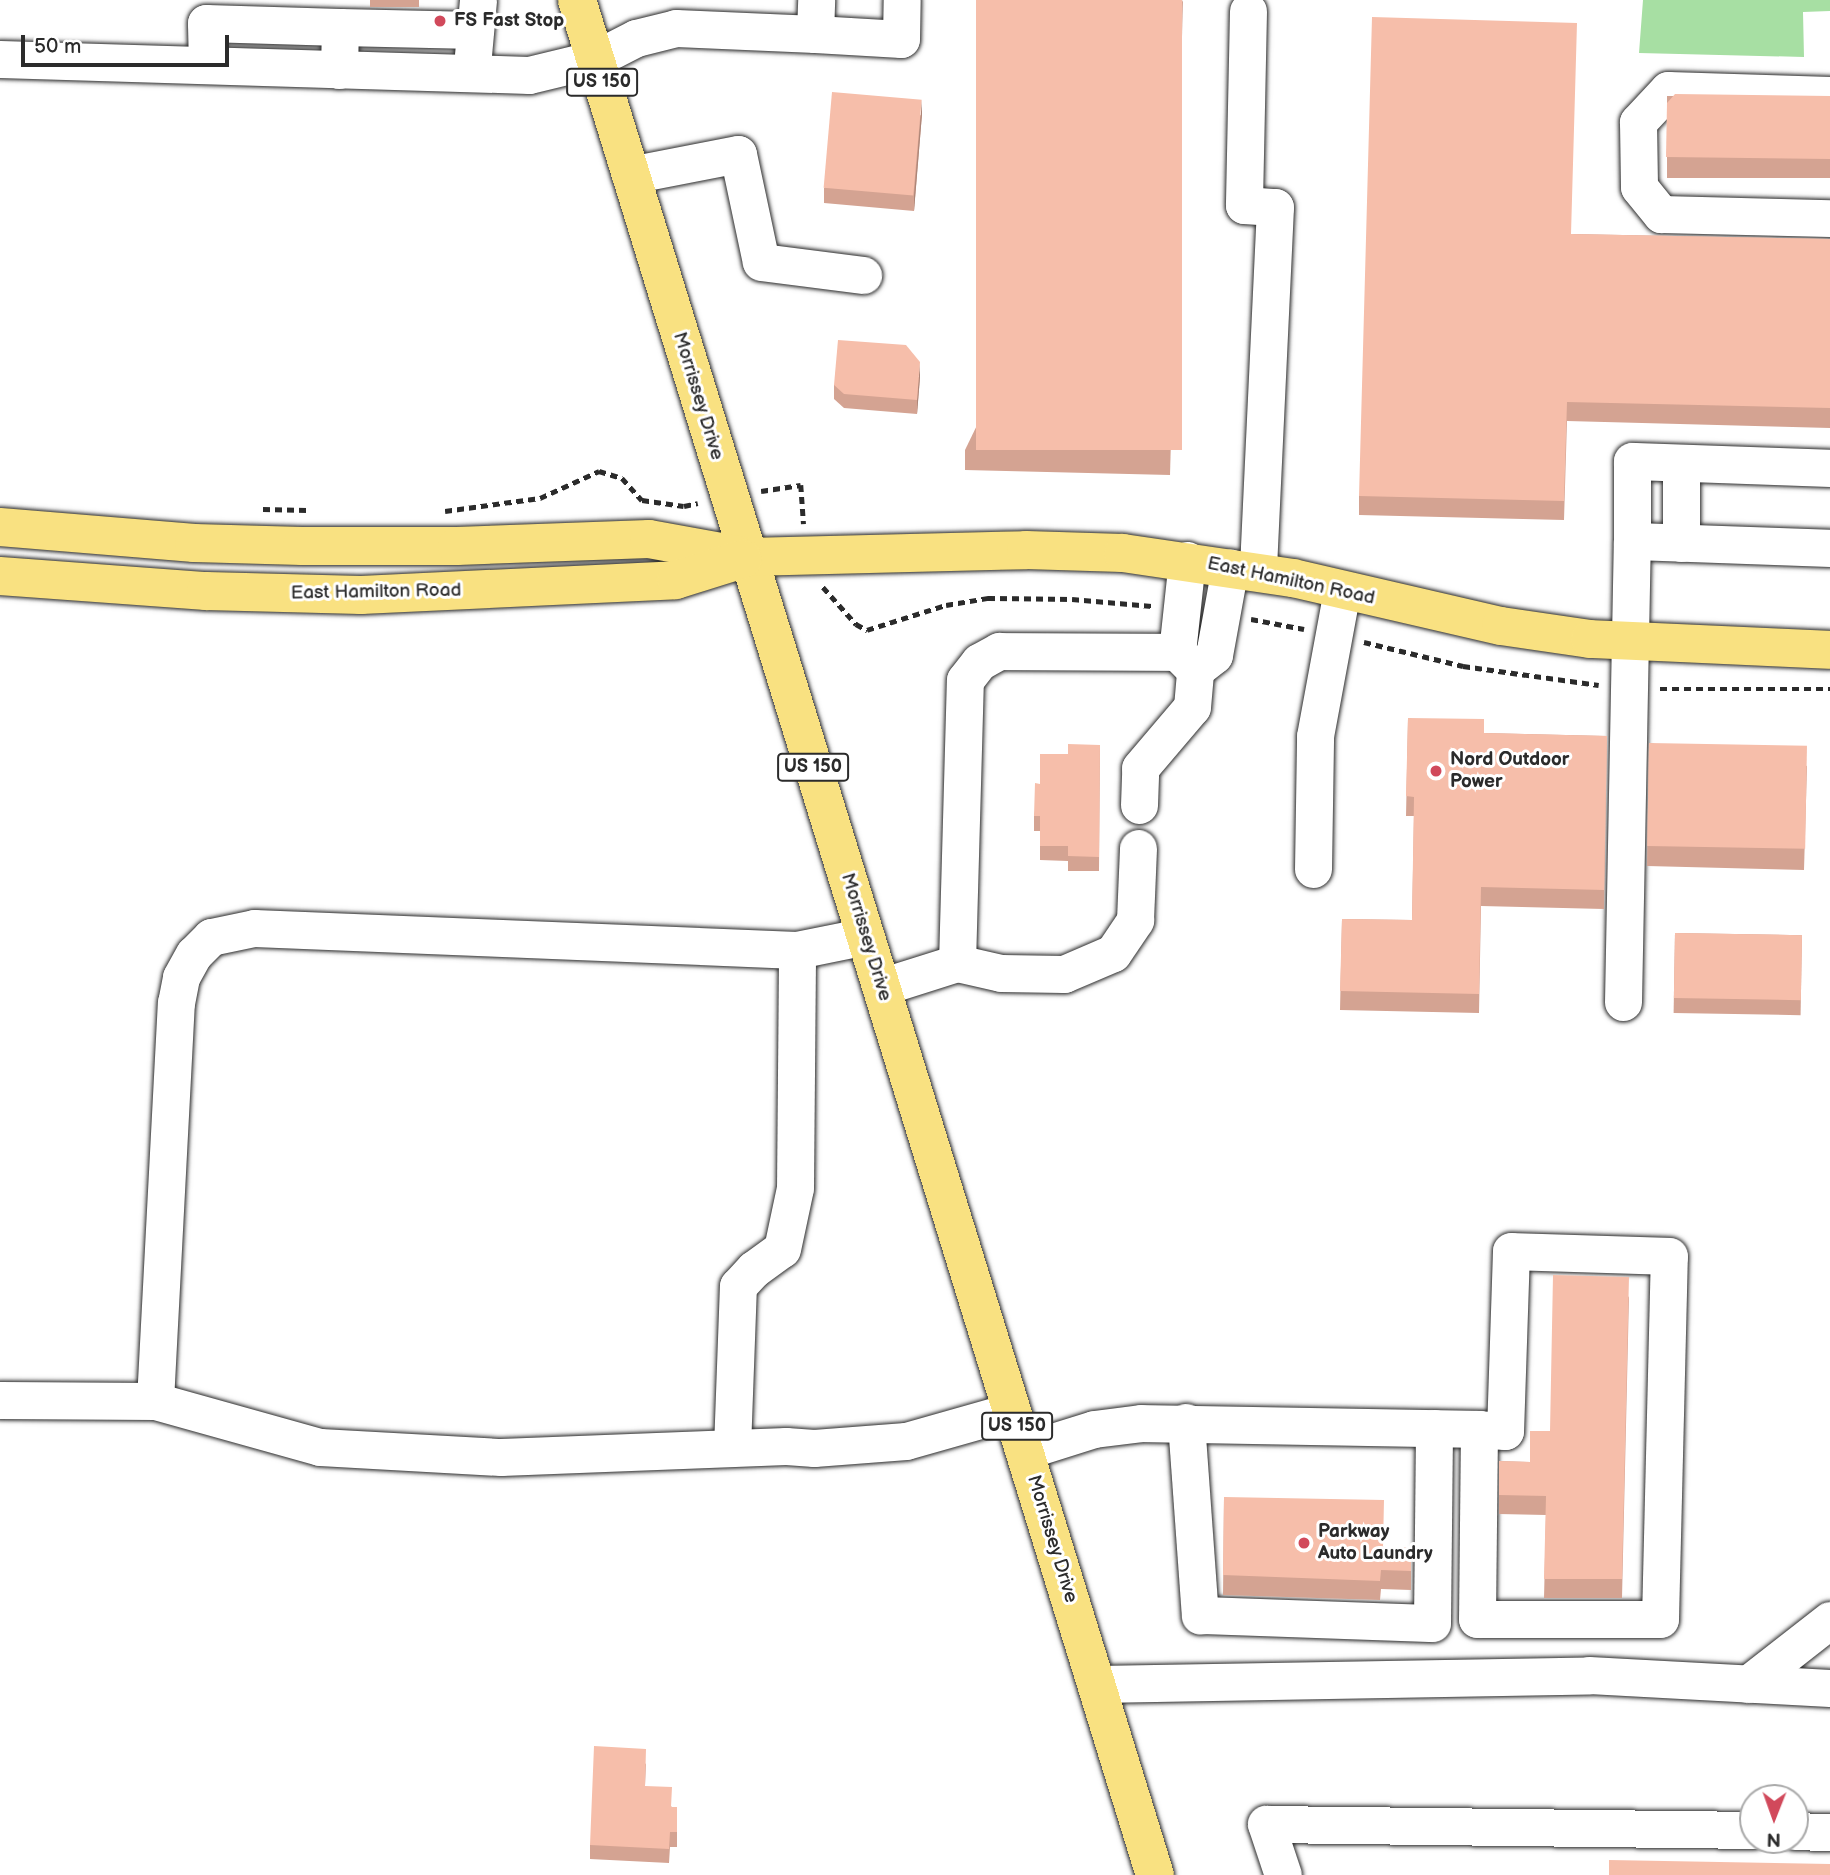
<!DOCTYPE html>
<style>
body{margin:0}
#map{position:relative;width:1830px;height:1875px;overflow:hidden;background:#fff;font-family:"Balsamiq Sans",sans-serif}
div>[style]{position:absolute}
.green>*{inset:0;background:#a7dfa3}
.path>*{height:4.5px;margin-top:-2.25px;transform-origin:0;background:repeating-linear-gradient(90deg,#2b2b2b 0 7px,transparent 0 12px)}
.roads{filter:drop-shadow(0 0 2px #2b2b2b) drop-shadow(0 0 2px #2b2b2b)}
.minor>*{height:37px;margin:-18.5px;padding:0 18.5px;transform-origin:18.5px;border-radius:18.5px;background:#fff}
.major>*{height:38px;margin:-19px;padding:0 19px;transform-origin:19px;border-radius:19px;background:#f9e181}
.wall>*{inset:0;background:#d4a392;transform-origin:0 0}
.shaded-wall>*{inset:0;background:#ac8577}
.building>*{inset:0;background:#f6beaa;transform-origin:0 0}
.dots>*{width:19px;height:19px;translate:-50% -50%;box-sizing:border-box;border:4px solid #fff;border-radius:50%}
span{translate:-50% -50%;white-space:nowrap;text-align:center;line-height:1.15;-webkit-text-stroke:6px #fff;paint-order:stroke}
.shield-label span{padding:2px 5px;background:#fff;border:2px solid;border-radius:5px;-webkit-text-stroke-width:0}
.shield-label{font-size:18px;color:#2b2b2b;font-weight:700}
.poi-label{font-size:19px;color:#2b2b2b;font-weight:700}
.left{translate:0 -50%;text-align:left}
.street-label{font-size:19px;color:#2b2b2b}
.north{position:absolute;left:1739px;top:1784px;width:70px;height:70px;box-sizing:border-box;background:#fff;border:2px solid #aaa;border-radius:50%;rotate:181deg;font-size:19px;font-weight:700;line-height:28px;text-align:center;color:#2b2b2b}
.north::after{content:'';display:block;margin:auto;width:24px;height:32px;background:#d1495b;clip-path:polygon(50% 0,100% 100%,50% 72%,0 100%)}
.scale{position:absolute;left:21px;top:35px;width:208px;height:32px;box-sizing:border-box;border:4px solid #2b2b2b;border-top:0;padding-left:9px;font-size:21px;line-height:24px;white-space:nowrap;color:#2b2b2b;-webkit-text-stroke:5px #fff;paint-order:stroke}
</style>
<div id="map">
<div class="green">
<div style="clip-path:polygon(1643px 0,1830px 0,1830px 11px,1803px 12px,1804px 57px,1639px 53px)"></div>
</div>
<div class="path">
<div style="left:761px;top:491px;width:40px;rotate:-8.5deg"></div>
<div style="left:801px;top:485px;width:39px;rotate:86deg"></div>
<div style="left:263px;top:509px;width:44px;rotate:1.3deg"></div>
<div style="left:445px;top:511px;width:96px;rotate:-7.8deg"></div>
<div style="left:540px;top:498px;width:65px;rotate:-24.6deg"></div>
<div style="left:599px;top:471px;width:24px;rotate:17deg"></div>
<div style="left:622px;top:478px;width:30px;rotate:48deg"></div>
<div style="left:642px;top:500px;width:42px;rotate:8.1deg"></div>
<div style="left:684px;top:506px;width:14px;rotate:-12deg"></div>
<div style="left:823px;top:587px;width:50px;rotate:48.3deg"></div>
<div style="left:856px;top:624px;width:13px;rotate:29deg"></div>
<div style="left:867px;top:630px;width:83px;rotate:-17.6deg"></div>
<div style="left:946px;top:605px;width:43px;rotate:-9.5deg"></div>
<div style="left:988px;top:598px;width:84px;rotate:0.7deg"></div>
<div style="left:1072px;top:599px;width:80px;rotate:5deg"></div>
<div style="left:1251px;top:619px;width:54px;rotate:10.7deg"></div>
<div style="left:1364px;top:642px;width:102px;rotate:13.6deg"></div>
<div style="left:1463px;top:666px;width:137px;rotate:8deg"></div>
<div style="left:1660px;top:689px;width:170px"></div>
</div>
<div class="roads">
<div class="minor">
<div style="left:1248px;top:11px;width:194px;rotate:91.2deg"></div>
<div style="left:1244px;top:205px;width:31px;rotate:4deg"></div>
<div style="left:1275px;top:207px;width:365px;rotate:92.7deg"></div>
<div style="left:815px;top:34px;width:86px;rotate:3.3deg"></div>
<div style="left:901px;top:39px;width:39px;rotate:-89deg"></div>
<div style="left:473px;top:55px;width:55px;rotate:-84.8deg"></div>
<div style="left:0;top:59px;width:529px;rotate:1.73deg"></div>
<div style="left:529px;top:75px;width:68px;rotate:-13.6deg"></div>
<div style="left:595px;top:59px;width:46px;rotate:-27.1deg"></div>
<div style="left:636px;top:38px;width:41px;rotate:-14deg"></div>
<div style="left:676px;top:28px;width:139px;rotate:2.5deg"></div>
<div style="left:815px;top:34px;width:34px;rotate:-88deg"></div>
<div style="left:207px;top:65px;width:42px;rotate:-91.4deg"></div>
<div style="left:206px;top:23px;width:134px;rotate:1.7deg"></div>
<div style="left:339px;top:70px;width:43px;rotate:-88.7deg"></div>
<div style="left:340px;top:27px;width:135px;rotate:1.3deg"></div>
<div style="left:1830px;top:95px;width:162px;rotate:-178.2deg"></div>
<div style="left:1668px;top:90px;width:44px;rotate:133.2deg"></div>
<div style="left:1638px;top:122px;width:65px;rotate:89.1deg"></div>
<div style="left:1639px;top:187px;width:35px;rotate:51deg"></div>
<div style="left:1661px;top:214px;width:169px;rotate:1.4deg"></div>
<div style="left:630px;top:175px;width:110px;rotate:-11deg"></div>
<div style="left:738px;top:154px;width:110px;rotate:78deg"></div>
<div style="left:761px;top:262px;width:103px;rotate:7.3deg"></div>
<div style="left:1632px;top:541px;width:80px;rotate:-90deg"></div>
<div style="left:1632px;top:461px;width:198px;rotate:2deg"></div>
<div style="left:1681px;top:543px;width:80px;rotate:-90deg"></div>
<div style="left:1187px;top:560px;width:93px;rotate:96.2deg"></div>
<div style="left:1177px;top:652px;width:25px;rotate:45deg"></div>
<div style="left:1195px;top:670px;width:24px;rotate:-38deg"></div>
<div style="left:1214px;top:655px;width:89px;rotate:-79.7deg"></div>
<div style="left:1139px;top:805px;width:37px;rotate:-88deg"></div>
<div style="left:1140px;top:768px;width:80px;rotate:-49.6deg"></div>
<div style="left:1192px;top:707px;width:37px;rotate:-85deg"></div>
<div style="left:1313px;top:869px;width:133px;rotate:-89.1deg"></div>
<div style="left:1315px;top:736px;width:147px;rotate:-79.5deg"></div>
<div style="left:957px;top:963px;width:45px;rotate:12.8deg"></div>
<div style="left:1001px;top:973px;width:63px;rotate:0.9deg"></div>
<div style="left:1064px;top:974px;width:53px;rotate:-23.2deg"></div>
<div style="left:1113px;top:953px;width:40px;rotate:-56deg"></div>
<div style="left:1135px;top:920px;width:72px;rotate:-87.6deg"></div>
<div style="left:881px;top:987px;width:80px;rotate:-17.5deg"></div>
<div style="left:957px;top:963px;width:283px;rotate:-88.4deg"></div>
<div style="left:965px;top:680px;width:23px;rotate:-52deg"></div>
<div style="left:979px;top:662px;width:23px;rotate:-29deg"></div>
<div style="left:999px;top:651px;width:178px;rotate:0.3deg"></div>
<div style="left:1623px;top:1002px;width:461px;rotate:-88.9deg"></div>
<div style="left:1632px;top:541px;width:198px;rotate:2deg"></div>
<div style="left:0;top:1400px;width:155px;rotate:0.4deg"></div>
<div style="left:155px;top:1401px;width:171px;rotate:15.6deg"></div>
<div style="left:320px;top:1447px;width:181px;rotate:3.2deg"></div>
<div style="left:501px;top:1457px;width:285px;rotate:-2.2deg"></div>
<div style="left:786px;top:1446px;width:28px;rotate:4deg"></div>
<div style="left:814px;top:1448px;width:92px;rotate:-4.4deg"></div>
<div style="left:906px;top:1441px;width:110px;rotate:-15.8deg"></div>
<div style="left:155px;top:1401px;width:399px;rotate:-87deg"></div>
<div style="left:176px;top:1003px;width:26px;rotate:-79deg"></div>
<div style="left:181px;top:977px;width:26px;rotate:-61deg"></div>
<div style="left:194px;top:954px;width:24px;rotate:-45deg"></div>
<div style="left:211px;top:937px;width:44px;rotate:-11.8deg"></div>
<div style="left:254px;top:928px;width:543px;rotate:2.32deg"></div>
<div style="left:797px;top:950px;width:70px;rotate:-11.5deg"></div>
<div style="left:1186px;top:1422px;width:194px;rotate:85.9deg"></div>
<div style="left:1200px;top:1615px;width:232px;rotate:2deg"></div>
<div style="left:1432px;top:1623px;width:195px;rotate:-89.4deg"></div>
<div style="left:732px;top:1448px;width:162px;rotate:-87.9deg"></div>
<div style="left:738px;top:1286px;width:23px;rotate:-47deg"></div>
<div style="left:754px;top:1269px;width:34px;rotate:-36deg"></div>
<div style="left:782px;top:1249px;width:62px;rotate:-78deg"></div>
<div style="left:795px;top:1188px;width:238px;rotate:-89.5deg"></div>
<div style="left:1024px;top:1451px;width:73px;rotate:-17.4deg"></div>
<div style="left:1094px;top:1429px;width:47px;rotate:-7.3deg"></div>
<div style="left:1141px;top:1423px;width:338px;rotate:1deg"></div>
<div style="left:1479px;top:1429px;width:190px;rotate:90.6deg"></div>
<div style="left:1477px;top:1619px;width:183px"></div>
<div style="left:1660px;top:1619px;width:363px;rotate:-88.6deg"></div>
<div style="left:1669px;top:1256px;width:158px;rotate:-178.2deg"></div>
<div style="left:1511px;top:1251px;width:180px;rotate:91.9deg"></div>
<div style="left:1505px;top:1431px;width:26px;rotate:-176deg"></div>
<div style="left:1097px;top:1684px;width:492px;rotate:-1deg"></div>
<div style="left:1589px;top:1675px;width:241px;rotate:3.1deg"></div>
<div style="left:1748px;top:1684px;width:104px;rotate:-38deg"></div>
<div style="left:1795px;top:1831px;width:35px;rotate:2deg"></div>
<div style="left:1283px;top:1875px;width:54px;rotate:-108.4deg"></div>
<div style="left:1266px;top:1824px;width:487px;rotate:0.7deg"></div>
</div>
<div class="major">
<div style="left:577px;top:0;width:1962px;rotate:72.87deg"></div>
<div style="left:0;top:527px;width:195px;rotate:4.7deg"></div>
<div style="left:194px;top:543px;width:108px;rotate:1.6deg"></div>
<div style="left:302px;top:546px;width:155px"></div>
<div style="left:457px;top:546px;width:192px;rotate:-2.1deg"></div>
<div style="left:649px;top:539px;width:101px;rotate:10.3deg"></div>
<div style="left:748px;top:557px;width:278px;rotate:-1.4deg"></div>
<div style="left:1026px;top:550px;width:97px;rotate:1.8deg"></div>
<div style="left:1123px;top:553px;width:172px;rotate:8.4deg"></div>
<div style="left:1293px;top:578px;width:213px;rotate:13deg"></div>
<div style="left:1501px;top:626px;width:90px;rotate:8.3deg"></div>
<div style="left:1590px;top:639px;width:240px;rotate:2.6deg"></div>
<div style="left:0;top:576px;width:207px;rotate:4.2deg"></div>
<div style="left:206px;top:591px;width:155px;rotate:1.5deg"></div>
<div style="left:361px;top:595px;width:315px;rotate:-2.7deg"></div>
<div style="left:676px;top:580px;width:70px;rotate:-17.4deg"></div>
</div>
</div>
<div class="wall">
<div style="left:370px;top:0;width:49px;height:7px"></div>
<div style="clip-path:polygon(1183px 0,1170px 475px,965px 470px,965px 450px)"></div>
<div style="left:1830px;top:96px;width:82px;height:163px;rotate:90deg"></div>
<div style="clip-path:polygon(922px 114px,914px 211px,824px 203px,824px 188px)"></div>
<div style="clip-path:polygon(1572px 234px,1830px 239px,1830px 428px,1567px 421px,1564px 520px,1359px 515px,1359px 496px)"></div>
<div style="clip-path:polygon(920px 377px,917px 414px,844px 408px,834px 399px,834px 385px)"></div>
<div style="clip-path:polygon(1408px 718px,1484px 733px,1607px 736px,1604px 909px,1481px 906px,1479px 1013px,1340px 1010px,1342px 919px,1412px 920px,1414px 816px,1406px 816px)"></div>
<div style="clip-path:polygon(1649px 743px,1807px 766px,1804px 870px,1647px 866px)"></div>
<div style="clip-path:polygon(1100px 745px,1099px 871px,1068px 871px,1068px 861px,1040px 860px,1040px 831px,1034px 831px,1034px 816px,1040px 784px,1068px 754px)"></div>
<div style="left:1675px;top:933px;width:127px;height:80px;rotate:1deg"></div>
<div style="clip-path:polygon(1629px 1296px,1622px 1598px,1544px 1598px,1546px 1515px,1499px 1514px,1499px 1461px,1530px 1462px,1550px 1431px)"></div>
<div style="clip-path:polygon(1224px 1497px,1384px 1547px,1411px 1548px,1411px 1590px,1381px 1589px,1380px 1600px,1223px 1595px)"></div>
<div style="clip-path:polygon(646px 1763px,645px 1786px,672px 1807px,677px 1807px,677px 1847px,670px 1847px,669px 1863px,590px 1859px,590px 1845px)"></div>
</div>
<div class="shaded-wall">
<div style="clip-path:polygon(922px 100px,922px 114px,914px 211px,914px 196px)"></div>
<div style="clip-path:polygon(920px 362px,920px 377px,917px 414px,917px 400px)"></div>
</div>
<div class="building">
<div style="left:976px;top:0;width:206px;height:450px"></div>
<div style="clip-path:polygon(1372px 17px,1577px 23px,1571px 234px,1830px 239px,1830px 408px,1567px 402px,1564px 501px,1359px 496px)"></div>
<div style="left:832px;top:92px;width:90px;height:96px;rotate:5deg"></div>
<div style="clip-path:polygon(1675px 94px,1830px 96px,1830px 159px,1666px 157px,1667px 103px)"></div>
<div style="clip-path:polygon(838px 340px,906px 345px,920px 362px,917px 400px,844px 394px,834px 385px)"></div>
<div style="clip-path:polygon(1408px 718px,1484px 719px,1484px 733px,1607px 736px,1604px 890px,1481px 887px,1479px 994px,1340px 991px,1342px 919px,1412px 920px,1414px 797px,1406px 796px)"></div>
<div style="left:1649px;top:743px;width:158px;height:103px;rotate:1deg"></div>
<div style="clip-path:polygon(1068px 744px,1100px 745px,1099px 857px,1068px 856px,1068px 846px,1040px 846px,1040px 816px,1034px 816px,1035px 783px,1040px 784px,1040px 754px,1068px 754px)"></div>
<div style="left:1675px;top:933px;width:127px;height:65px;rotate:1deg"></div>
<div style="clip-path:polygon(1553px 1275px,1629px 1277px,1622px 1579px,1544px 1579px,1546px 1496px,1499px 1495px,1499px 1461px,1530px 1462px,1530px 1431px,1550px 1431px)"></div>
<div style="clip-path:polygon(1224px 1497px,1384px 1500px,1383px 1547px,1411px 1548px,1411px 1571px,1381px 1570px,1380px 1581px,1223px 1575px)"></div>
<div style="clip-path:polygon(594px 1746px,646px 1749px,645px 1786px,672px 1787px,671px 1807px,677px 1807px,677px 1832px,670px 1832px,669px 1849px,590px 1845px)"></div>
<div style="clip-path:polygon(1609px 1860px,1830px 1864px,1830px 1875px,1609px 1875px)"></div>
</div>
<div class="dots">
<div style="left:440px;top:21px;background:#d1495b"></div>
<div style="left:1436px;top:771px;background:#d1495b"></div>
<div style="left:1304px;top:1543px;background:#d1495b"></div>
</div>
<div class="shield-label">
<span style="left:602px;top:82px">US 150</span>
<span style="left:813px;top:767px">US 150</span>
<span style="left:1017px;top:1426px">US 150</span>
</div>
<div class="poi-label">
<span class="left" style="left:454px;top:21px">FS Fast Stop</span>
<span class="left" style="left:1450px;top:771px">Nord Outdoor<br>Power</span>
<span class="left" style="left:1318px;top:1543px">Parkway<br>Auto Laundry</span>
</div>
<div class="street-label">
<span style="left:698px;top:396px;rotate:73deg">Morrissey Drive</span>
<span style="left:1291px;top:581px;rotate:12deg">East Hamilton Road</span>
<span style="left:376px;top:592px;rotate:-1deg">East Hamilton Road</span>
<span style="left:866px;top:937px;rotate:73deg">Morrissey Drive</span>
<span style="left:1052px;top:1539px;rotate:73deg">Morrissey Drive</span>
</div>
<div class="north">N</div>
<div class="scale">50 m</div>
</div>
